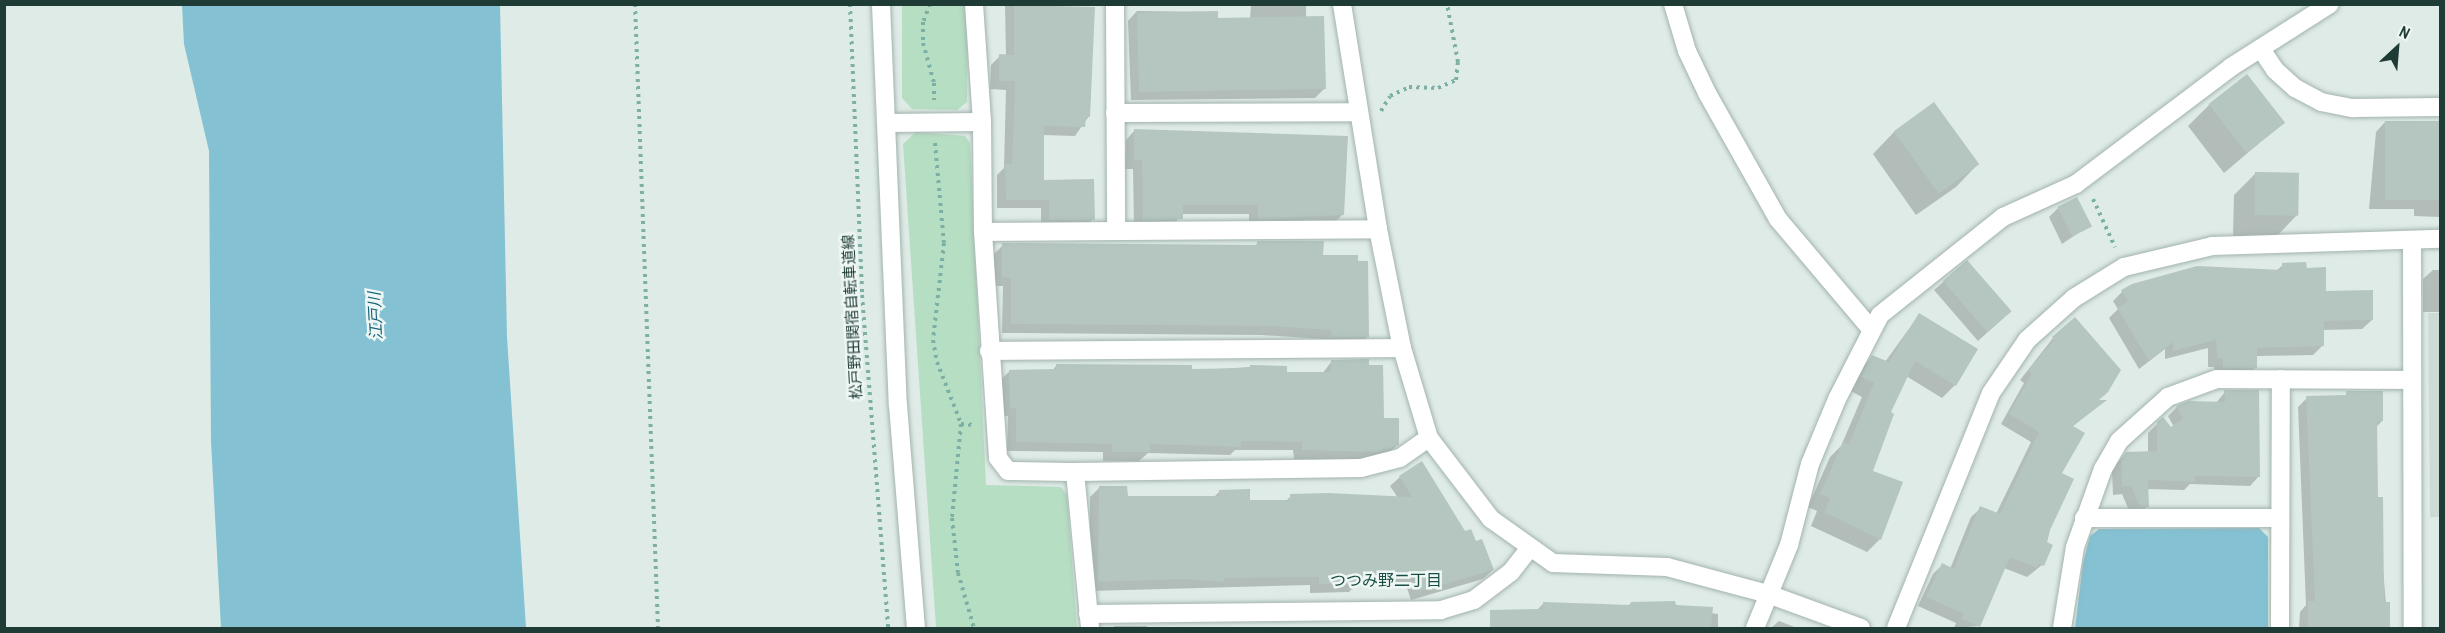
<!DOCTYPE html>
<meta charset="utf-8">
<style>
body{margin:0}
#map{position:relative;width:2445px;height:633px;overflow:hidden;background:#dfebe6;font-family:"Archivo Narrow","Noto Sans JP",sans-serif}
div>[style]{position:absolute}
.built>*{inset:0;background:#cddbd5}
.green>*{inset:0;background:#b6dec3}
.water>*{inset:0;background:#83c1d3}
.shadow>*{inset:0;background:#0003;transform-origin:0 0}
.building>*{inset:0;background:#b4c6bf;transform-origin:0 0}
.path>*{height:4px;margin-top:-2px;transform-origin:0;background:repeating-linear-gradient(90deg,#7db0a4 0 3px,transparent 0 7.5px)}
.roads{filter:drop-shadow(0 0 2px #a2b3ae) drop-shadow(0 0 2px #a2b3ae)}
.minor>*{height:18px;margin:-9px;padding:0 9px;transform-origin:9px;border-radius:9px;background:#fff}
span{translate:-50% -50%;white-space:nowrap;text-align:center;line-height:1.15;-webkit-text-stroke:5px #eff7f4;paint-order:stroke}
.street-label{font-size:15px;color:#1f3b36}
.water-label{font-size:16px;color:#17627a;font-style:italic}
.neighbourhood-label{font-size:16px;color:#1a4e45}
.frame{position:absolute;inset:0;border:6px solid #1f3b36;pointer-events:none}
.north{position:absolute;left:2367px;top:18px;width:60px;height:60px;-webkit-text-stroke:4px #eff7f4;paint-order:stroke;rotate:26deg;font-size:16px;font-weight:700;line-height:24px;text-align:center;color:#1f3b36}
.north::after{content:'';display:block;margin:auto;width:21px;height:27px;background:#1f3b36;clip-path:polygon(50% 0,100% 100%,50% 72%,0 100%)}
</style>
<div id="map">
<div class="built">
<div style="clip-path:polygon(2428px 313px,2440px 313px,2440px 517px,2430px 517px)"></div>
</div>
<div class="green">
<div style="clip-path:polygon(902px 5px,968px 5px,967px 102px,957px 110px,912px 109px,902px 98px)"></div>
<div style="clip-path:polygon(916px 132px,965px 136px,970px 143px,986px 485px,1061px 487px,1067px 495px,1077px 628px,936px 628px,903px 144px)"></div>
</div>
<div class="water">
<div style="clip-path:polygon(182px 5px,500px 5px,507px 337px,526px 628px,221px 628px,211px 441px,209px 151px,184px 44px)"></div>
<div style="clip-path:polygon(2259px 528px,2268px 537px,2268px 628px,2075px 628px,2083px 563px,2090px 536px,2099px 529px)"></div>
</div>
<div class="shadow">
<div style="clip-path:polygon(1005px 4px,1043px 4px,1089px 116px,1075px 136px,1043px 135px,1042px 181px,1093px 219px,1084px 229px,1041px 229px,1041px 208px,997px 208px,997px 175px,1004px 168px,1006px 90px,990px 89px,991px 65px,1000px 56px,1006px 56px)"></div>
<div style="clip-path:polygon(1251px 4px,1306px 4px,1306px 17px,1324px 89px,1315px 98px,1131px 100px,1128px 21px,1137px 11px,1216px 12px,1216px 19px,1250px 20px)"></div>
<div style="clip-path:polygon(2209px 105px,2283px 123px,2224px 173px,2188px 126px)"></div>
<div style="clip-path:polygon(2385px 122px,2440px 123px,2440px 217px,2414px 216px,2414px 209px,2369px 209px,2376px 132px)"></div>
<div style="clip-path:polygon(1135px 130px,1343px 214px,1334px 223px,1249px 227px,1249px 214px,1181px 214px,1172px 228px,1134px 228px,1133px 169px,1125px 169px,1126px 140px)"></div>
<div style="clip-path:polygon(1894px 132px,1977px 165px,1956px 187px,1916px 215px,1873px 154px)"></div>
<div style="clip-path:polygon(2256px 173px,2296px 216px,2275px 238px,2233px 237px,2234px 195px)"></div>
<div style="clip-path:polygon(2058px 208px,2090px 225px,2062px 244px,2049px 217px)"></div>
<div style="clip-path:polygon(1258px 243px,1322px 257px,1368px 336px,1358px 346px,1322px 346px,1322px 339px,1261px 335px,1002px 333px,1003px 286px,994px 286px,994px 254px,1003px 245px,1254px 246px)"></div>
<div style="clip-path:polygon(1967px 262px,2001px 320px,1978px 341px,1934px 290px)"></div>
<div style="clip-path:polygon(2283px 265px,2305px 269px,2325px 293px,2372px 320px,2362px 329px,2322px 330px,2323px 345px,2313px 355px,2256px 356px,2256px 367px,2247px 377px,2215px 377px,2214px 367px,2208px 367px,2208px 348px,2165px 359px,2165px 349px,2139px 369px,2109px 318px,2118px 309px,2113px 301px,2122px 292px,2276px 271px)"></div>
<div style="clip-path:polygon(2433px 270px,2440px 270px,2440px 312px,2423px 312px,2423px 279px)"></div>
<div style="clip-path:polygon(1919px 315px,1955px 385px,1942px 398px,1906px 376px,1889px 413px,1871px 471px,1880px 539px,1867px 552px,1811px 526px,1817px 511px,1808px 507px,1830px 457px,1841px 446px,1862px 397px,1849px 390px,1859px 370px,1873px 356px,1885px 362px)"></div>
<div style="clip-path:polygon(2053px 338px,2097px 401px,2103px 401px,2072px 427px,2042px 565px,2027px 577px,2004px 568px,1979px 626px,1954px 628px,1956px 623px,1918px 606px,1933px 574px,1942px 565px,1950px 569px,1971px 517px,1981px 508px,1996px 514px,2031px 442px,2001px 424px,2024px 383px,2020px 380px)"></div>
<div style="clip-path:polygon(1332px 361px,1383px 420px,1398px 444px,1388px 454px,1367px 461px,1338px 461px,1294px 459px,1293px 450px,1235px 450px,1230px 455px,1148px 453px,1139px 461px,1103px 461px,1103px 452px,1007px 451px,1008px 416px,1001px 416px,1000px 380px,1010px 371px,1052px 371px,1056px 366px,1190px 371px,1250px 367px,1286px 373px,1322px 374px)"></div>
<div style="clip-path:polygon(2225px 392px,2259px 476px,2250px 486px,2190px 484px,2184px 490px,2147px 489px,2148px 506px,2138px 515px,2131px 515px,2122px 494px,2113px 495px,2112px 471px,2117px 463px,2126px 453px,2148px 453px,2148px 433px,2162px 419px,2171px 429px,2174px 427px,2168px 416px,2177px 407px,2216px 403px)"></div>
<div style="clip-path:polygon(2307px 398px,2382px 421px,2376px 427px,2377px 498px,2388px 628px,2299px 628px,2300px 612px,2306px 605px,2298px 407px)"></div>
<div style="clip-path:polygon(1400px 477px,1475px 543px,1493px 570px,1483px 579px,1411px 600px,1406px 585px,1356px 585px,1349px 592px,1310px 593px,1310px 585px,1090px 591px,1090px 497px,1099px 488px,1126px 497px,1214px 497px,1220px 491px,1249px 502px,1286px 501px,1291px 496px,1398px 498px,1390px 486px)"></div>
<div style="clip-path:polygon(1631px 603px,1718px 614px,1718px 628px,1490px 628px,1490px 620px,1499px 611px,1537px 610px,1543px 604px,1628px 606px)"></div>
<div style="clip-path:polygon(1779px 621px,1797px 628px,1771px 628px)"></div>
<div style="left:1114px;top:626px;width:33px;height:3px"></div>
<div style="clip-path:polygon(1251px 627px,1269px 628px,1208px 628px)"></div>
</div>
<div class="building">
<div style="clip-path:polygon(1014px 5px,1095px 7px,1090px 117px,1086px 117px,1085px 127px,1044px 126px,1044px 180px,1094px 179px,1095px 220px,1049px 220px,1049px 200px,1006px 200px,1005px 164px,1012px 164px,1015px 81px,999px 81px,999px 54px,1014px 55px)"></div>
<div style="clip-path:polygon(1218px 11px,1218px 18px,1324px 16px,1326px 89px,1139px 92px,1137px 13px)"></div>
<div style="left:2247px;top:74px;width:62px;height:49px;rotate:52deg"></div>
<div style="left:1934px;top:102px;width:77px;height:50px;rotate:54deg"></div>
<div style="left:2385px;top:121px;width:55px;height:79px"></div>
<div style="clip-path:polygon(1134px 129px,1348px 136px,1344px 215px,1258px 219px,1258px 205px,1183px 205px,1183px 219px,1143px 220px,1142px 160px,1134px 160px)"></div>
<div style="left:2255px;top:172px;width:44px;height:43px;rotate:1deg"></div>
<div style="left:2077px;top:197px;width:33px;height:22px;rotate:63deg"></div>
<div style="clip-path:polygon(1257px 241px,1324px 241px,1323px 255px,1358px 255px,1358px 261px,1368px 261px,1369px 337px,1331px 337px,1331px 330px,1271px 326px,1011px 324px,1011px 278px,1002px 277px,1002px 243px,1257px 245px)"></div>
<div style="left:1967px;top:260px;width:68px;height:32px;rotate:49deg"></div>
<div style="clip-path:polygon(2306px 262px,2307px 268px,2326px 267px,2326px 291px,2373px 290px,2373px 320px,2324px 321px,2324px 346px,2257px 348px,2257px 368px,2223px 368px,2223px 358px,2217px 358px,2216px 340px,2173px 351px,2173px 342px,2149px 361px,2117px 308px,2128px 301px,2121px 290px,2132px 284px,2197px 266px,2282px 270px,2282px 263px)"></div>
<div style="clip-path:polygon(1919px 313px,1978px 349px,1956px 386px,1915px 361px,1891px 412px,1894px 414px,1873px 471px,1903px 482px,1881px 540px,1824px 512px,1830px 498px,1820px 494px,1843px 442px,1849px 444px,1874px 383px,1861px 377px,1872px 355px,1889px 362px)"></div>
<div style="clip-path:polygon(2075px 317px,2121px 370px,2108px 392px,2099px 400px,2107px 400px,2073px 426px,2085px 433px,2062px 473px,2074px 479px,2050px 530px,2047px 542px,2053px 545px,2044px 566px,2039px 564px,2037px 568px,2010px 557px,1980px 627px,1962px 619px,1964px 614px,1926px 597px,1942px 563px,1954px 569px,1980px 506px,2000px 514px,2039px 432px,2009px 414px,2032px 373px,2028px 370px,2054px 340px,2052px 337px)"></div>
<div style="clip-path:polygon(1369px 359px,1369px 365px,1383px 365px,1384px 418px,1399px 418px,1399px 445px,1378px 452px,1302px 450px,1302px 442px,1241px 441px,1241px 447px,1150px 444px,1150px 452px,1112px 452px,1112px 444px,1016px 442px,1016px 408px,1010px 408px,1009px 370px,1056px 369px,1056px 364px,1192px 365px,1192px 369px,1250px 368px,1250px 365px,1287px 366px,1287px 372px,1331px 372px,1331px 360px)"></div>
<div style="clip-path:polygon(2224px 390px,2259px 390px,2260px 477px,2195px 476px,2195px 482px,2148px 480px,2149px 507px,2140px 507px,2131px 486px,2122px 486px,2121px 460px,2126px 452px,2157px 451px,2157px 422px,2163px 417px,2171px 427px,2183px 418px,2176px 406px,2189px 401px,2225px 402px)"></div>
<div style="clip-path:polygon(2346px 391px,2383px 391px,2383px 421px,2377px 421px,2378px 497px,2383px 497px,2384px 602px,2390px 602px,2390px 628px,2308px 628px,2308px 601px,2315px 601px,2306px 396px,2346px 395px)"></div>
<div style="clip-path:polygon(1422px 461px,1465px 531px,1471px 529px,1476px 541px,1482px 539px,1494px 570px,1420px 591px,1415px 576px,1359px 577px,1360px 584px,1319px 584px,1319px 577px,1224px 578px,1224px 582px,1185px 579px,1098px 582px,1099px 486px,1127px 486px,1128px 496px,1219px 496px,1219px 490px,1250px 489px,1250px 500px,1290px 500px,1290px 494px,1328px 493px,1412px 497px,1399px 476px)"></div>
<div style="clip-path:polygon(1675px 601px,1676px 605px,1713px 607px,1711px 628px,1490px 628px,1490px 610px,1543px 609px,1543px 602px,1631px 605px,1631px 602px)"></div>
</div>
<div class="path">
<div style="left:635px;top:4px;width:624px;rotate:87.89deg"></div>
<div style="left:850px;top:4px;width:291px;rotate:87.6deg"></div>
<div style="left:862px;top:295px;width:334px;rotate:85.5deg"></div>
<div style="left:930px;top:4px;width:19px;rotate:111deg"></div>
<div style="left:923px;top:22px;width:21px;rotate:90deg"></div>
<div style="left:923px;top:43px;width:41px;rotate:74.6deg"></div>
<div style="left:934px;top:83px;width:17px;rotate:90deg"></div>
<div style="left:1381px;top:111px;width:17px;rotate:-59deg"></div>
<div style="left:1390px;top:96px;width:21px;rotate:-25deg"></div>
<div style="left:1409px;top:87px;width:29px;rotate:2deg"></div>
<div style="left:1438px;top:88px;width:20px;rotate:-24deg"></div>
<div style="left:1456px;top:80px;width:18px;rotate:-84deg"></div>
<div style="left:1458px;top:62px;width:59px;rotate:-100.7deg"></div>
<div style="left:935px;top:143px;width:100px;rotate:84.9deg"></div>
<div style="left:944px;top:243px;width:98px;rotate:96.5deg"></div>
<div style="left:933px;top:340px;width:22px;rotate:80deg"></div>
<div style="left:937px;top:362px;width:66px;rotate:68.8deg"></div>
<div style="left:961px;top:424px;width:94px;rotate:95.5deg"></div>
<div style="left:952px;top:518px;width:55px;rotate:83.8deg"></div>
<div style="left:958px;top:573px;width:57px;rotate:73.8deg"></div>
<div style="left:2093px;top:199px;width:53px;rotate:65.4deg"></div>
<div style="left:961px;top:424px;width:14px;rotate:4deg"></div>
</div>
<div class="roads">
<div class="minor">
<div style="left:881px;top:4px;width:401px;rotate:87.6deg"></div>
<div style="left:898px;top:405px;width:224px;rotate:85.4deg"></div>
<div style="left:974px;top:4px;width:118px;rotate:86.1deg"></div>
<div style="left:982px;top:122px;width:110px;rotate:89.5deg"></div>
<div style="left:983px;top:232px;width:226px;rotate:86.2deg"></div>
<div style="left:998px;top:458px;width:16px;rotate:52deg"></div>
<div style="left:1008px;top:471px;width:67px;rotate:0.9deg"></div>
<div style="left:1075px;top:472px;width:157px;rotate:84.5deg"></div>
<div style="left:1115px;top:4px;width:226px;rotate:89.7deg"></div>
<div style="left:1342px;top:4px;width:228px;rotate:80.9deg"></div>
<div style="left:1378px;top:229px;width:121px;rotate:78.6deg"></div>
<div style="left:1402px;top:348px;width:94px;rotate:73.3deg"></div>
<div style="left:1429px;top:438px;width:102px;rotate:52.6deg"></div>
<div style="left:1491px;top:519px;width:76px;rotate:35.4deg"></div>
<div style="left:1553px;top:563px;width:114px;rotate:2deg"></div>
<div style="left:1667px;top:567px;width:105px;rotate:15deg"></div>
<div style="left:1768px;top:594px;width:99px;rotate:20.1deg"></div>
<div style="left:1673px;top:4px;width:49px;rotate:73.4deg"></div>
<div style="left:1687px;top:51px;width:47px;rotate:64.5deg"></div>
<div style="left:1707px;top:93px;width:145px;rotate:60.6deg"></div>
<div style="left:1778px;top:219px;width:144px;rotate:49.8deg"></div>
<div style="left:2261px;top:49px;width:25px;rotate:56deg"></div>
<div style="left:2275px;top:70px;width:27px;rotate:42deg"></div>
<div style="left:2295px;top:88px;width:30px;rotate:28deg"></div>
<div style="left:2321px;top:102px;width:33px;rotate:11deg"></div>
<div style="left:2353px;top:108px;width:87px;rotate:-0.7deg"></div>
<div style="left:1115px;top:113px;width:244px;rotate:-0.2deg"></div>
<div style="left:887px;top:123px;width:95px;rotate:-0.6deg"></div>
<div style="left:983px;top:232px;width:395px;rotate:-0.4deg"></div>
<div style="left:2412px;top:240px;width:388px;rotate:89.9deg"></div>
<div style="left:989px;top:351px;width:413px;rotate:-0.4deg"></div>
<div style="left:1075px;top:472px;width:286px;rotate:-0.8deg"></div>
<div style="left:1361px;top:468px;width:40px;rotate:-14.4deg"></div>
<div style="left:1400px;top:458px;width:35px;rotate:-35deg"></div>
<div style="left:2084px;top:518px;width:196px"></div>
<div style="left:1088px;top:614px;width:353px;rotate:-0.6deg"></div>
<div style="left:1441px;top:610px;width:34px;rotate:-17deg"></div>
<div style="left:1474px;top:600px;width:46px;rotate:-37.1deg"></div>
<div style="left:1511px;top:572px;width:31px;rotate:-52deg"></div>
<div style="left:1755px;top:628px;width:90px;rotate:-67.7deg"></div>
<div style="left:1789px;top:545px;width:84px;rotate:-75.5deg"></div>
<div style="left:1810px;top:464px;width:70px;rotate:-67.4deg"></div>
<div style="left:1837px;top:399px;width:94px;rotate:-62.9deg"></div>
<div style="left:1880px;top:315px;width:157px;rotate:-38.5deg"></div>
<div style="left:2003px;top:217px;width:80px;rotate:-24.3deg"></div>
<div style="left:2076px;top:184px;width:194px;rotate:-37deg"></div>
<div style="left:2231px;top:67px;width:117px;rotate:-32.5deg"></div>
<div style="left:1896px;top:628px;width:253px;rotate:-68deg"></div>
<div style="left:1991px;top:393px;width:64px;rotate:-55.8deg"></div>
<div style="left:2027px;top:340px;width:63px;rotate:-41.8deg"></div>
<div style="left:2074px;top:298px;width:59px;rotate:-31.8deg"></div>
<div style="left:2124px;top:267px;width:90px;rotate:-13.4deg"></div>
<div style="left:2212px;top:246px;width:228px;rotate:-1.8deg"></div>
<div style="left:2062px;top:628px;width:82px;rotate:-80.9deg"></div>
<div style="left:2075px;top:547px;width:83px;rotate:-70.3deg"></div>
<div style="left:2103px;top:469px;width:32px;rotate:-60deg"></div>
<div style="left:2119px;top:441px;width:66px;rotate:-41.9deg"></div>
<div style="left:2168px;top:397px;width:52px;rotate:-20.2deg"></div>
<div style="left:2217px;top:379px;width:194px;rotate:0.3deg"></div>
<div style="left:2280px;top:628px;width:249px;rotate:-89.8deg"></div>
</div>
</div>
<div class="street-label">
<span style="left:852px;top:317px;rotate:-93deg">松戸野田関宿自転車道線</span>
</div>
<div class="water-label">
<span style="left:375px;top:316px;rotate:-93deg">江戸川</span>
</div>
<div class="neighbourhood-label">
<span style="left:1386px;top:580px">つつみ野二丁目</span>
</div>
<div class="frame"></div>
<div class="north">N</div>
</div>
